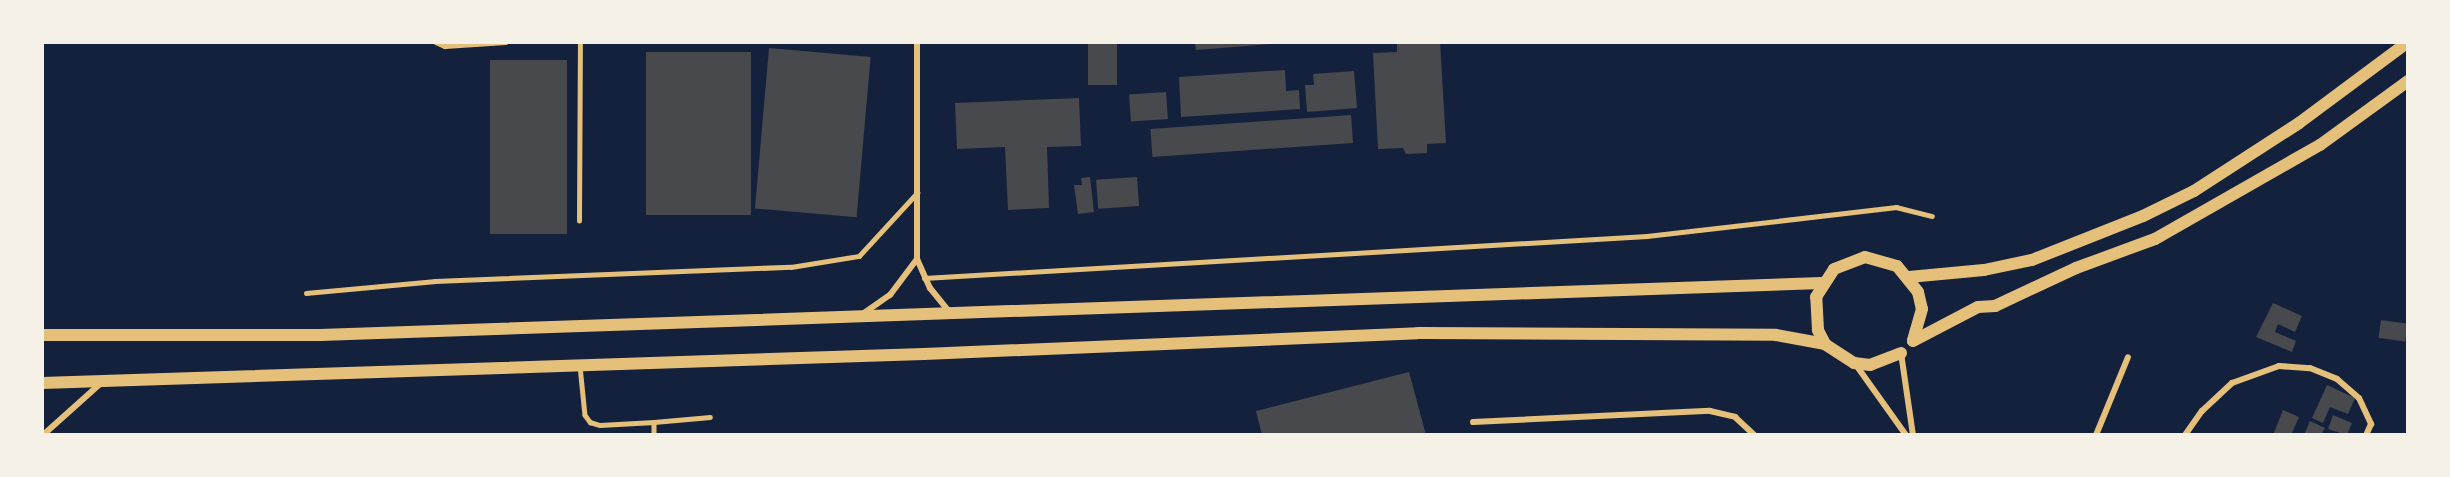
<!DOCTYPE html>
<style>
body{margin:0}
#map{position:relative;width:2450px;height:477px;overflow:hidden;background:#14213d;font-family:"Golos Text",sans-serif}
div>[style]{position:absolute}
.building>*{inset:0;background:#48494c;transform-origin:0 0}
.service>*{height:4.5px;margin:-2.25px;padding:0 2.25px;transform-origin:2.25px;border-radius:2.25px;background:#e5c07b}
.minor>*{height:6px;margin:-3px;padding:0 3px;transform-origin:3px;border-radius:3px;background:#e5c07b}
.secondary>*{height:12px;margin:-6px;padding:0 6px;transform-origin:6px;border-radius:6px;background:#e5c07b}
span{translate:-50% -50%;white-space:nowrap;text-align:center;line-height:1.15;-webkit-text-stroke:4.5px #f6f1e7;paint-order:stroke}
.frame{position:absolute;inset:0;border:44px solid #f6f1e7;pointer-events:none}
</style>
<div id="map">
<div class="building">
<div style="left:1088px;top:42px;width:29px;height:43px"></div>
<div style="clip-path:polygon(1195px 42px,1271px 42px,1271px 44px,1196px 50px)"></div>
<div style="clip-path:polygon(1397px 42px,1440px 42px,1446px 143px,1427px 144px,1427px 153px,1406px 154px,1403px 148px,1378px 149px,1373px 53px,1397px 52px)"></div>
<div style="left:769px;top:48px;width:102px;height:161px;rotate:5deg"></div>
<div style="left:646px;top:52px;width:105px;height:163px"></div>
<div style="left:490px;top:60px;width:77px;height:174px"></div>
<div style="clip-path:polygon(1285px 70px,1286px 91px,1299px 90px,1300px 109px,1181px 117px,1179px 77px)"></div>
<div style="clip-path:polygon(1354px 71px,1357px 108px,1307px 112px,1305px 85px,1314px 85px,1313px 74px)"></div>
<div style="left:1166px;top:92px;width:27px;height:37px;rotate:86deg"></div>
<div style="clip-path:polygon(1079px 98px,1081px 146px,1047px 147px,1049px 208px,1008px 210px,1005px 147px,957px 149px,955px 103px)"></div>
<div style="left:1351px;top:115px;width:28px;height:201px;rotate:86deg"></div>
<div style="clip-path:polygon(1090px 177px,1094px 212px,1078px 214px,1074px 185px,1082px 185px,1081px 178px)"></div>
<div style="left:1137px;top:177px;width:29px;height:41px;rotate:86deg"></div>
<div style="clip-path:polygon(2273px 303px,2302px 316px,2295px 332px,2278px 324px,2275px 332px,2296px 341px,2292px 352px,2256px 337px)"></div>
<div style="left:2381px;top:320px;width:27px;height:18px;rotate:8deg"></div>
<div style="clip-path:polygon(1409px 372px,1426px 435px,1262px 435px,1256px 411px)"></div>
<div style="clip-path:polygon(2327px 385px,2355px 398px,2348px 414px,2330px 407px,2323px 423px,2312px 418px)"></div>
<div style="clip-path:polygon(2283px 410px,2299px 417px,2291px 435px,2273px 435px)"></div>
<div style="clip-path:polygon(2333px 415px,2352px 423px,2347px 435px,2328px 429px)"></div>
<div style="clip-path:polygon(2310px 421px,2325px 428px,2321px 435px,2304px 435px)"></div>
</div>
<div class="service">
<div style="left:579px;top:221px;width:179px;rotate:-89.7deg"></div>
<div style="left:924px;top:278px;width:724px;rotate:-3.32deg"></div>
<div style="left:1647px;top:236px;width:251px;rotate:-6.6deg"></div>
<div style="left:1896px;top:207px;width:37px;rotate:14deg"></div>
<div style="left:306px;top:293px;width:130px;rotate:-5.3deg"></div>
<div style="left:435px;top:281px;width:356px;rotate:-2.3deg"></div>
<div style="left:791px;top:267px;width:69px;rotate:-9.2deg"></div>
<div style="left:859px;top:256px;width:86px;rotate:-47.4deg"></div>
<div style="left:580px;top:366px;width:49px;rotate:84.2deg"></div>
<div style="left:585px;top:415px;width:9px;rotate:54deg"></div>
<div style="left:590px;top:422px;width:10px;rotate:17deg"></div>
<div style="left:600px;top:425px;width:54px;rotate:-3.2deg"></div>
<div style="left:654px;top:422px;width:13px;rotate:90deg"></div>
<div style="left:654px;top:422px;width:56px;rotate:-5.1deg"></div>
</div>
<div class="minor">
<div style="left:436px;top:42px;width:10px;rotate:24deg"></div>
<div style="left:445px;top:46px;width:61px;rotate:-3.8deg"></div>
<div style="left:917px;top:42px;width:217px;rotate:90deg"></div>
<div style="left:917px;top:259px;width:32px;rotate:66deg"></div>
<div style="left:930px;top:288px;width:32px;rotate:51deg"></div>
<div style="left:864px;top:313px;width:32px;rotate:-35deg"></div>
<div style="left:890px;top:295px;width:45px;rotate:-53.1deg"></div>
<div style="left:1901px;top:353px;width:83px;rotate:81.7deg"></div>
<div style="left:1856px;top:365px;width:86px;rotate:54.5deg"></div>
<div style="left:1473px;top:422px;width:237px;rotate:-2.7deg"></div>
<div style="left:1710px;top:411px;width:26px;rotate:13deg"></div>
<div style="left:1735px;top:417px;width:26px;rotate:43deg"></div>
<div style="left:43px;top:435px;width:78px;rotate:-41.9deg"></div>
<div style="left:2096px;top:435px;width:84px;rotate:-67.7deg"></div>
<div style="left:2185px;top:435px;width:29px;rotate:-55deg"></div>
<div style="left:2202px;top:411px;width:41px;rotate:-43deg"></div>
<div style="left:2232px;top:383px;width:50px;rotate:-19.9deg"></div>
<div style="left:2279px;top:366px;width:31px;rotate:4deg"></div>
<div style="left:2310px;top:368px;width:29px;rotate:22deg"></div>
<div style="left:2337px;top:379px;width:29px;rotate:41deg"></div>
<div style="left:2359px;top:398px;width:29px;rotate:65deg"></div>
<div style="left:2371px;top:424px;width:12px;rotate:114deg"></div>
</div>
<div class="secondary">
<div style="left:1909px;top:277px;width:75px;rotate:-5.3deg"></div>
<div style="left:1984px;top:270px;width:49px;rotate:-11.8deg"></div>
<div style="left:2032px;top:260px;width:119px;rotate:-21.6deg"></div>
<div style="left:2143px;top:216px;width:57px;rotate:-26.1deg"></div>
<div style="left:2194px;top:191px;width:125px;rotate:-32.9deg"></div>
<div style="left:2299px;top:123px;width:136px;rotate:-36.6deg"></div>
<div style="left:42px;top:335px;width:278px"></div>
<div style="left:320px;top:335px;width:1503px;rotate:-1.98deg"></div>
<div style="left:1913px;top:341px;width:73px;rotate:-27.6deg"></div>
<div style="left:1978px;top:307px;width:17px;rotate:-3deg"></div>
<div style="left:1995px;top:306px;width:89px;rotate:-25.1deg"></div>
<div style="left:2076px;top:268px;width:84px;rotate:-20.2deg"></div>
<div style="left:2155px;top:239px;width:190px;rotate:-29.7deg"></div>
<div style="left:2320px;top:145px;width:109px;rotate:-36deg"></div>
<div style="left:1901px;top:353px;width:33px;rotate:159deg"></div>
<div style="left:1870px;top:365px;width:16px;rotate:-173deg"></div>
<div style="left:1854px;top:363px;width:35px;rotate:-147deg"></div>
<div style="left:1825px;top:344px;width:16px;rotate:-117deg"></div>
<div style="left:1818px;top:330px;width:33px;rotate:-93deg"></div>
<div style="left:1816px;top:297px;width:33px;rotate:-57deg"></div>
<div style="left:1834px;top:269px;width:33px;rotate:-21deg"></div>
<div style="left:1865px;top:257px;width:33px;rotate:16deg"></div>
<div style="left:1897px;top:266px;width:33px;rotate:51deg"></div>
<div style="left:1918px;top:292px;width:17px;rotate:77deg"></div>
<div style="left:1922px;top:309px;width:33px;rotate:106deg"></div>
<div style="left:42px;top:383px;width:882px;rotate:-1.88deg"></div>
<div style="left:924px;top:354px;width:494px;rotate:-2.4deg"></div>
<div style="left:1418px;top:333px;width:358px;rotate:0.3deg"></div>
<div style="left:1776px;top:335px;width:50px;rotate:10.4deg"></div>
</div>
<div class="frame"></div>
</div>
